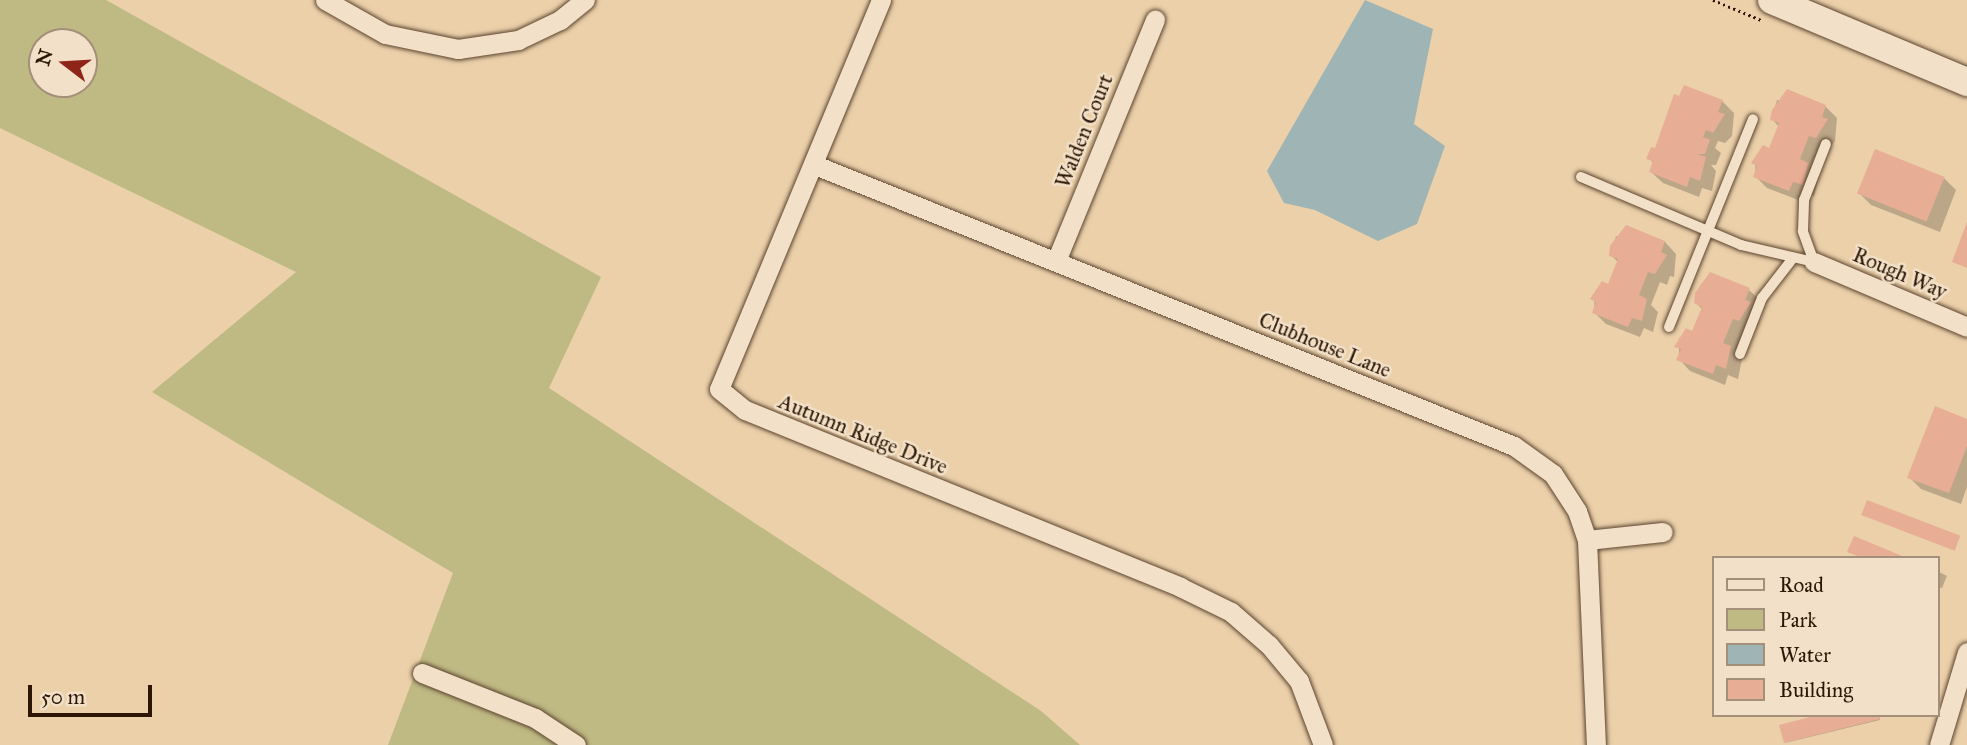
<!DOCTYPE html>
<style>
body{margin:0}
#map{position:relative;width:1967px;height:745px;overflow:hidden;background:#ebd0aa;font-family:"IM FELL Great Primer",serif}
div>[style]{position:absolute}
.green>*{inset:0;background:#bfb984}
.water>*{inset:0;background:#9eb4b5}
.shadow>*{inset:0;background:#0003}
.building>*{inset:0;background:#e8ad95;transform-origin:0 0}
.path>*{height:2.5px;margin-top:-1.25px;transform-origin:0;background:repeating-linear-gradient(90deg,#2d1605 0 2px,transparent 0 5.5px)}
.roads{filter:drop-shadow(0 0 2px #5c442e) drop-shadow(0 0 2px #5c442e)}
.service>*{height:10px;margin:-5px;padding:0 5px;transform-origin:5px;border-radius:5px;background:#f2e0c8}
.minor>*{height:19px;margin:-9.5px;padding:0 9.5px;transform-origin:9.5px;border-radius:9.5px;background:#f2e0c8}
.secondary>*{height:28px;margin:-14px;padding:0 14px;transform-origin:14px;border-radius:14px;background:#f2e0c8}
span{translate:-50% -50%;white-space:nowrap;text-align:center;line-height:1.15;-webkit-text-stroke:5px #f2e0c8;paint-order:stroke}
.street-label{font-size:21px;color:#2d1605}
.legend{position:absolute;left:1712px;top:556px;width:228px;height:161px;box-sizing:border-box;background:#f2e0c8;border:2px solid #a38f7a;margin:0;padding:9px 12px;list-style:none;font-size:21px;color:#2d1605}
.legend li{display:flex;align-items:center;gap:14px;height:35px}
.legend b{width:35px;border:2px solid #a38f7a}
.north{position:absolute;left:28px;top:28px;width:70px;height:70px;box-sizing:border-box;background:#f2e0c8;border:2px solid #a38f7a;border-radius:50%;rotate:287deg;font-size:19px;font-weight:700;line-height:28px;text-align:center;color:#2d1605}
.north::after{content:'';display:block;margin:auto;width:24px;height:32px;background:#8f2418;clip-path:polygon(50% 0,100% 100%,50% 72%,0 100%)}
.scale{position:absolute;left:28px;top:685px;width:124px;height:32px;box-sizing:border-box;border:4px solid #2d1605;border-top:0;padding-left:9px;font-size:21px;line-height:24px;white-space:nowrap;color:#2d1605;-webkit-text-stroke:5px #f2e0c8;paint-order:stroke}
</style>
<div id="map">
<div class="green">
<div style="clip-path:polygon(evenodd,0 0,106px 0,601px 277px,549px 388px,1041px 711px,1080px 745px,388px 745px,453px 573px,152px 392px,296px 272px,0 128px,0 0,42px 42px,84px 42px,84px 84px,42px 84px,42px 42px)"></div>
</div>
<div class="water">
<div style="clip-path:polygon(1365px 0,1433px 29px,1414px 124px,1445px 146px,1417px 224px,1378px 241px,1315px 210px,1284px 203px,1267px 171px)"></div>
</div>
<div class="shadow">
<div style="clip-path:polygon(1777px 100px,1825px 106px,1837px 118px,1835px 141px,1812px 169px,1819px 176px,1814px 196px,1805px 192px,1801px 201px,1767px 188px,1755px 176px,1756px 155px,1770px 150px,1779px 127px,1772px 119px)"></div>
<div style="clip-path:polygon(1722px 101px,1734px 113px,1732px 136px,1725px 143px,1718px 141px,1715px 148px,1721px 153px,1716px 165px,1711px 165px,1716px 171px,1712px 191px,1702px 188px,1699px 197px,1663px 183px,1651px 172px,1654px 164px,1649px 158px)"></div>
<div style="clip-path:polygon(1944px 178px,1956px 190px,1940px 232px,1871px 205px,1859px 193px)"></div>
<div style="clip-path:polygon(1627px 227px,1665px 242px,1676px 254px,1674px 277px,1670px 276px,1667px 285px,1660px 282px,1651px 305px,1658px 312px,1653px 332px,1644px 328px,1640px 337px,1606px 324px,1594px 312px,1595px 291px,1609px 286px,1618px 262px,1611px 255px,1616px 236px,1622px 239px)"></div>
<div style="clip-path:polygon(1701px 284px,1749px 290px,1761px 301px,1758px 325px,1745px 330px,1735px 352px,1742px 359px,1738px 379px,1728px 375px,1725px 385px,1690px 371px,1679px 359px,1679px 338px,1693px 333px,1703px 310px,1695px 302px)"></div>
<div style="clip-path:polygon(1967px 421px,1967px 487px,1961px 504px,1921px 489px,1909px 477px)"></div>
<div style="clip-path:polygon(1937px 571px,1947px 576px,1942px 588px,1937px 587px)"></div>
<div style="clip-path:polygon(1825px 715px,1879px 715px,1880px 720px,1785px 743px)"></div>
</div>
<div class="building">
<div style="clip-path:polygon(1684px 85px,1723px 100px,1718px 112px,1725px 114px,1713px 133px,1706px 130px,1703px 137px,1710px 140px,1705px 154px,1697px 154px,1706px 157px,1700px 181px,1690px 177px,1687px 187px,1649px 172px,1653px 161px,1646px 159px,1651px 147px,1655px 148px,1674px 94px,1679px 96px)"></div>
<div style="clip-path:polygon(1787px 89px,1826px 105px,1822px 117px,1828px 119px,1816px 138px,1809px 136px,1800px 159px,1808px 163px,1803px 185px,1793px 182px,1789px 191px,1753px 177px,1757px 166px,1751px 163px,1763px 145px,1769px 148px,1779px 123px,1770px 120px,1772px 110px)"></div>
<div style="left:1875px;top:149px;width:75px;height:48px;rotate:22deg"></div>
<div style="clip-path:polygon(1967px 222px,1967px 268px,1952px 262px)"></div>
<div style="clip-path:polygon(1626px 225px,1665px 241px,1661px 252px,1667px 255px,1655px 274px,1648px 272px,1639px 295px,1647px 299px,1642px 321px,1632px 318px,1628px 327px,1592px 313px,1596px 302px,1590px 299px,1602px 281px,1608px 284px,1618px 259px,1609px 256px,1610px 246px)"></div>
<div style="clip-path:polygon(1710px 272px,1750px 288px,1745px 300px,1751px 302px,1739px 321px,1733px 319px,1723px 343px,1731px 346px,1726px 369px,1716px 365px,1713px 374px,1676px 360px,1681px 349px,1674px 347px,1686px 328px,1692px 331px,1702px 307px,1694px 303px,1695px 293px)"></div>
<div style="clip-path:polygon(1935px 406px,1967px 419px,1967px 446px,1949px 493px,1907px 478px)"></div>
<div style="left:1867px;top:500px;width:100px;height:16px;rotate:21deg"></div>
<div style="clip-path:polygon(1854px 536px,1907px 558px,1863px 558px,1847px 552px)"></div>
<div style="clip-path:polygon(1818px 715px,1879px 715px,1880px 719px,1784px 743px,1779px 725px)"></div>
</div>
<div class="path">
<div style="left:1713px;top:0;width:52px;rotate:22.6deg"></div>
</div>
<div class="roads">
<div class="service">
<div style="left:1581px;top:177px;width:174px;rotate:23deg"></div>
<div style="left:1741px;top:245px;width:75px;rotate:13.1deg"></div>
<div style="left:1814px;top:262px;width:33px;rotate:-110deg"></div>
<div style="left:1803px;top:231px;width:31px;rotate:-88deg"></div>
<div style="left:1804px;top:200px;width:60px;rotate:-68.6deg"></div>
<div style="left:1669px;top:327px;width:224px;rotate:-68deg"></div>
<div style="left:1740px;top:354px;width:60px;rotate:-68.6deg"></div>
<div style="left:1762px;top:298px;width:51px;rotate:-52.2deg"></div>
</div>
<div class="minor">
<div style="left:325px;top:0;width:69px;rotate:29.5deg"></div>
<div style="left:385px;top:34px;width:75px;rotate:11.6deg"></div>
<div style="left:458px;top:49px;width:61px;rotate:-8.5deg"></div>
<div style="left:518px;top:40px;width:47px;rotate:-25.5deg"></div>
<div style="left:560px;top:20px;width:32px;rotate:-39deg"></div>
<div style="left:881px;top:0;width:421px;rotate:112.6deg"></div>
<div style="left:719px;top:389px;width:33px;rotate:39deg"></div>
<div style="left:745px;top:410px;width:470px;rotate:22.1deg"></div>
<div style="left:1180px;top:587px;width:57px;rotate:26.1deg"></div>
<div style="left:1231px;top:612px;width:50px;rotate:41deg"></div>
<div style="left:1269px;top:645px;width:47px;rotate:50.2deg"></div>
<div style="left:1299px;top:681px;width:68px;rotate:69.4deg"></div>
<div style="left:815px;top:165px;width:753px;rotate:21.9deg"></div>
<div style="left:1514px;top:446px;width:48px;rotate:35.7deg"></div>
<div style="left:1553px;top:474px;width:44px;rotate:57deg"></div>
<div style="left:1577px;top:511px;width:31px;rotate:71deg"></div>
<div style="left:1587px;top:540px;width:205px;rotate:87.5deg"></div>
<div style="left:1056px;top:261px;width:261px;rotate:-67.7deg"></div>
<div style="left:1814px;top:262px;width:166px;rotate:23deg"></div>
<div style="left:1587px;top:540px;width:76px;rotate:-6deg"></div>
<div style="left:422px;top:673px;width:122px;rotate:21.7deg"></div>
<div style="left:535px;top:718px;width:49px;rotate:33.4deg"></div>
<div style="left:1939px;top:745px;width:97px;rotate:-73.2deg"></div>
</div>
<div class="secondary">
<div style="left:1772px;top:0;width:212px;rotate:22.8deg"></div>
</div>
</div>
<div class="street-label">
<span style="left:1084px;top:131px;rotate:-68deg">Walden Court</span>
<span style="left:1900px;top:273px;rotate:23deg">Rough Way</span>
<span style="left:1325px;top:345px;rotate:22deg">Clubhouse Lane</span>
<span style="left:863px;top:434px;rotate:22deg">Autumn Ridge Drive</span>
</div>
<ul class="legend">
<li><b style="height:9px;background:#f2e0c8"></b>Road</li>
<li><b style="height:19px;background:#bfb984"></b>Park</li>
<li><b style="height:19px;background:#9eb4b5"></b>Water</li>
<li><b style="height:19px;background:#e8ad95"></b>Building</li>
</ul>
<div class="north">N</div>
<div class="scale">50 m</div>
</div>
